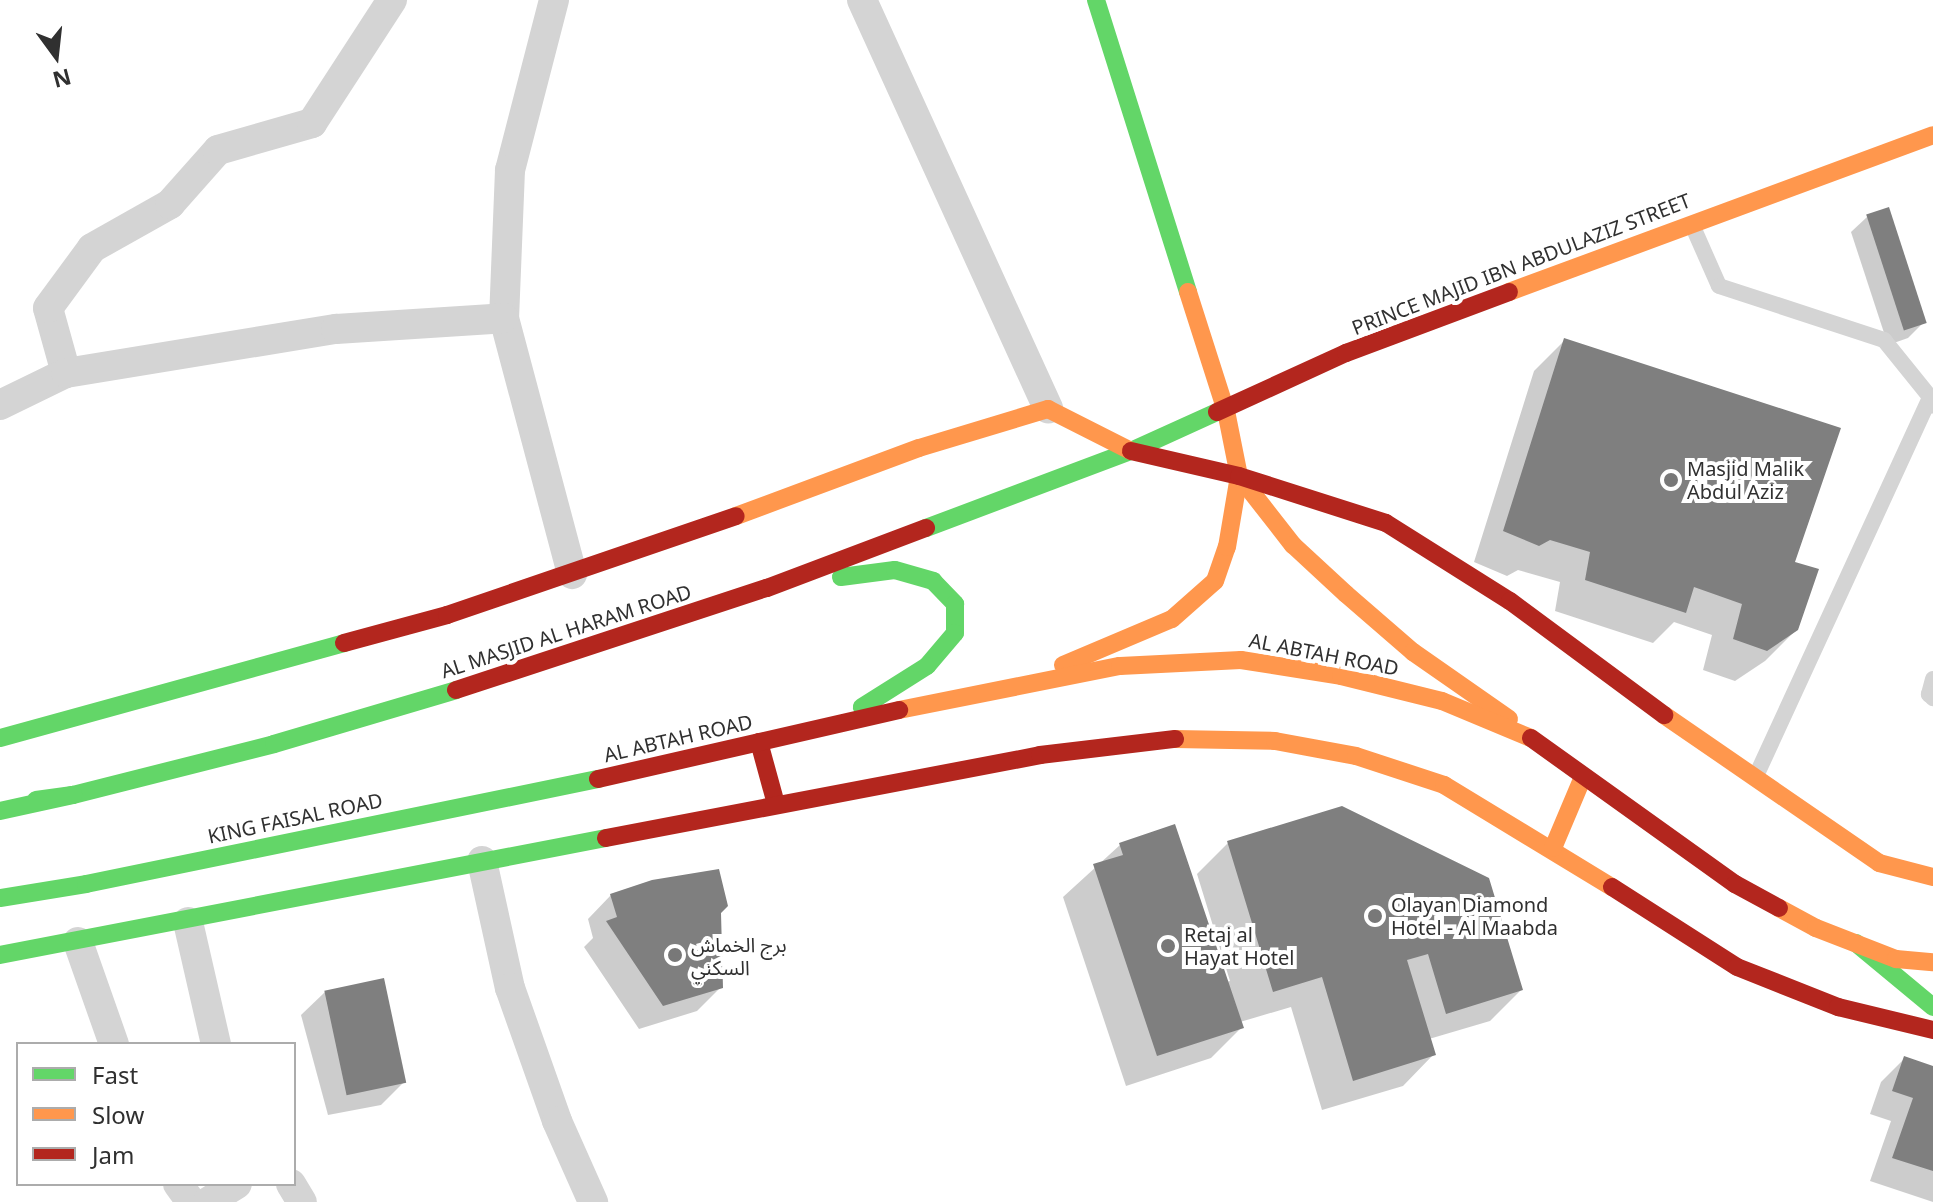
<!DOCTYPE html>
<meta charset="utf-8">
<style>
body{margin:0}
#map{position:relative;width:1933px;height:1202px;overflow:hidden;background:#fff;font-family:"Noto Sans","Noto Sans Arabic",sans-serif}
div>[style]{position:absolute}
.shadow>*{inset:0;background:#0003}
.building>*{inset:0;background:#7f7f7f;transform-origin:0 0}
.lane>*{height:16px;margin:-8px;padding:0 8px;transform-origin:8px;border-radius:8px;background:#d4d4d4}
.street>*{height:30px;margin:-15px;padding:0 15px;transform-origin:15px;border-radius:15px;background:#d4d4d4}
.fast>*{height:18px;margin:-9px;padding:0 9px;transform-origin:9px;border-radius:9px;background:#63d668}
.slow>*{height:18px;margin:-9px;padding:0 9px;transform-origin:9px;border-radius:9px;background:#ff974d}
.jam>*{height:18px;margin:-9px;padding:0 9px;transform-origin:9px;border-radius:9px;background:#b3261e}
.dots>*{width:22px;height:22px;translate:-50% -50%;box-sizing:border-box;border:4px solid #fff;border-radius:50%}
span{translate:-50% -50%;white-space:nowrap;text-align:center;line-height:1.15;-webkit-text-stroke:8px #fff;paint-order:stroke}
.street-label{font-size:20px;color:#303030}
.poi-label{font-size:20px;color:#303030}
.left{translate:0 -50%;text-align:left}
.legend{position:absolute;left:16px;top:1042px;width:280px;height:144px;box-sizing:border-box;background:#fff;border:2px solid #acacac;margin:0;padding:10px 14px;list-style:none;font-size:24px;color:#303030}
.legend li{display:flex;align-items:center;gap:16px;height:40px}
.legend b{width:40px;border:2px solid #acacac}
.north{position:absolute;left:16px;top:16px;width:80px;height:80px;-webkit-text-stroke:6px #fff;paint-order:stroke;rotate:165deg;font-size:22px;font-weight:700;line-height:32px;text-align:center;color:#303030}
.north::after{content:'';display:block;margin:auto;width:28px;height:36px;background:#303030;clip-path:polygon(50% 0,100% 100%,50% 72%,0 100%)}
</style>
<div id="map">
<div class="shadow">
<div style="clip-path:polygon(1867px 217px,1924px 322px,1908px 338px,1888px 345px,1851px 232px)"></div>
<div style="clip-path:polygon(1565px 340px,1793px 564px,1797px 629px,1765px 661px,1735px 681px,1703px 670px,1712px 635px,1674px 622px,1653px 643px,1555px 611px,1560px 582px,1518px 570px,1507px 576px,1474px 562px,1534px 371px)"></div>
<div style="clip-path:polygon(1228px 843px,1521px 990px,1490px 1021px,1429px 1039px,1433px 1055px,1403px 1086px,1322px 1110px,1291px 1007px,1240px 1022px,1242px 1027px,1211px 1058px,1126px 1086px,1063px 897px,1120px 845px,1226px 982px,1230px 981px,1197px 874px)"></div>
<div style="clip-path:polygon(611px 895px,719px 912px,721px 987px,697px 1011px,639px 1029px,584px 947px,593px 938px,588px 919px)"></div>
<div style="clip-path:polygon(325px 992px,405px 1081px,381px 1105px,328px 1115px,301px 1015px)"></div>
<div style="clip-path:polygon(1905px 1058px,1933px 1068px,1933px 1202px,1870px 1181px,1891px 1121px,1870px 1114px,1881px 1082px)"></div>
</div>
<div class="building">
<div style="left:1889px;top:207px;width:122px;height:24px;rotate:72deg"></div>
<div style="clip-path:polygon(1564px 338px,1841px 428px,1795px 562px,1819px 569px,1798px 630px,1767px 651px,1733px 639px,1742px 604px,1694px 587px,1686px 613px,1585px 580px,1590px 552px,1550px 540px,1539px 546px,1503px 531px)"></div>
<div style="clip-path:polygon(1342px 806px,1489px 878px,1523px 990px,1446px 1014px,1428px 954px,1407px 960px,1436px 1055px,1353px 1081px,1322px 977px,1273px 992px,1227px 841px)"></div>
<div style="clip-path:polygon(1175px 824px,1244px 1028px,1157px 1056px,1093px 864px,1123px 855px,1119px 843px)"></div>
<div style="clip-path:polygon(719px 869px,728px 906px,721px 913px,723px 988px,663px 1006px,606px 921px,617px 917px,610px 894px,652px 880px)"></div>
<div style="left:384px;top:978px;width:107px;height:61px;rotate:78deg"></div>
<div style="clip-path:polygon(1904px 1056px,1933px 1066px,1933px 1171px,1892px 1158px,1913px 1098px,1892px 1091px)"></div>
</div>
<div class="lane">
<div style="left:1693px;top:227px;width:64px;rotate:66.2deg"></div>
<div style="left:1719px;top:286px;width:174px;rotate:18.1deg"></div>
<div style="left:1884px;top:340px;width:73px;rotate:51.1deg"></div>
<div style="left:1930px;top:397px;width:9px;rotate:72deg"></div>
<div style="left:1933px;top:679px;width:16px;rotate:105deg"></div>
<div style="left:1929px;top:694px;width:6px;rotate:45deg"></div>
<div style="left:1756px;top:776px;width:417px;rotate:-65.3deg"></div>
</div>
<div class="street">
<div style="left:554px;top:0;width:176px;rotate:104.5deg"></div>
<div style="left:510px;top:170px;width:148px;rotate:92.3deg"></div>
<div style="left:504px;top:318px;width:265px;rotate:75.1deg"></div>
<div style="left:862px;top:0;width:449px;rotate:65.5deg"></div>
<div style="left:66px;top:373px;width:67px;rotate:-105.5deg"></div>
<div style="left:48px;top:308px;width:74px;rotate:-53.7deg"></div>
<div style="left:92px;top:248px;width:90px;rotate:-29.4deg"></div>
<div style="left:170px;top:204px;width:72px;rotate:-48.4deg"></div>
<div style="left:218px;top:150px;width:98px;rotate:-16deg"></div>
<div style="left:312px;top:123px;width:147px;rotate:-57deg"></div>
<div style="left:0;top:405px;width:73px;rotate:-25.9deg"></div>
<div style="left:66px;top:373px;width:274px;rotate:-9.3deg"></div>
<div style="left:336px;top:329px;width:168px;rotate:-3.7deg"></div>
<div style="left:482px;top:861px;width:130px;rotate:77.6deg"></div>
<div style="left:510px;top:988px;width:141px;rotate:70.5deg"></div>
<div style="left:557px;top:1121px;width:89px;rotate:66deg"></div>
<div style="left:188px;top:922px;width:125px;rotate:77.1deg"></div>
<div style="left:78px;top:942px;width:108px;rotate:70.6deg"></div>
<div style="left:178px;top:1184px;width:22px;rotate:54deg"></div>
<div style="left:291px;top:1184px;width:21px;rotate:59deg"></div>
<div style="left:208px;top:1202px;width:34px;rotate:-32deg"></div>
</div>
<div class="fast">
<div style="left:1096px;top:0;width:306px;rotate:72.5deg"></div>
<div style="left:926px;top:528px;width:219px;rotate:-20.6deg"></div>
<div style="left:1131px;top:451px;width:94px;rotate:-24.4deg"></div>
<div style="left:841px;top:577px;width:54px;rotate:-7.4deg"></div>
<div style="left:895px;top:570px;width:40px;rotate:16deg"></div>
<div style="left:933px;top:581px;width:32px;rotate:46deg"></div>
<div style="left:955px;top:604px;width:29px;rotate:90deg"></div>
<div style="left:955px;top:633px;width:43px;rotate:130.3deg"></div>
<div style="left:927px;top:666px;width:77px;rotate:147.8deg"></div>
<div style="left:0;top:738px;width:357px;rotate:-15.4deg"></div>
<div style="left:36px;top:800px;width:37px;rotate:-8deg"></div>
<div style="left:73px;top:795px;width:207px;rotate:-14.2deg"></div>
<div style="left:274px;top:744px;width:190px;rotate:-16.5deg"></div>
<div style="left:0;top:811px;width:75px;rotate:-12.4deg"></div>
<div style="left:0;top:898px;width:87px;rotate:-9.2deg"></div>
<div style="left:86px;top:884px;width:523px;rotate:-11.59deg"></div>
<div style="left:1856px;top:943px;width:100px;rotate:39.7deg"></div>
<div style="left:0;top:955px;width:617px;rotate:-10.93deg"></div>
</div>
<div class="slow">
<div style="left:1509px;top:292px;width:452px;rotate:-20.3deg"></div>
<div style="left:1239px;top:476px;width:88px;rotate:52deg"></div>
<div style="left:1293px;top:545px;width:72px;rotate:42.8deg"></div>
<div style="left:1346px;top:594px;width:89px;rotate:40.9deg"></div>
<div style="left:1413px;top:652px;width:117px;rotate:34.9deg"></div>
<div style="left:736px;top:516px;width:195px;rotate:-20.4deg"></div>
<div style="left:919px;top:448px;width:135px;rotate:-16.8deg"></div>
<div style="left:1048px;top:409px;width:93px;rotate:26.8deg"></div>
<div style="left:1063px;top:665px;width:118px;rotate:-22.9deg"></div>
<div style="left:1172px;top:619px;width:57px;rotate:-41.5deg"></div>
<div style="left:1215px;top:581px;width:36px;rotate:-71deg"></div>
<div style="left:1227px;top:547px;width:72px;rotate:-80.4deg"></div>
<div style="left:1239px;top:476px;width:66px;rotate:-101.3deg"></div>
<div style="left:1226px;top:411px;width:125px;rotate:-107.7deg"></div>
<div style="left:899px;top:710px;width:225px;rotate:-11.3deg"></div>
<div style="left:1120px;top:666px;width:121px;rotate:-2.8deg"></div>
<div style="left:1241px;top:660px;width:101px;rotate:9.1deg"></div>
<div style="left:1341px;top:676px;width:104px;rotate:13.9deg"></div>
<div style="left:1442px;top:701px;width:96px;rotate:22.6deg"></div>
<div style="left:1664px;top:715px;width:261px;rotate:34.5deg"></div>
<div style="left:1879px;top:863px;width:56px;rotate:14.5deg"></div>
<div style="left:1175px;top:739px;width:100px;rotate:1.1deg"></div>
<div style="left:1275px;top:741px;width:82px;rotate:10.5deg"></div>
<div style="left:1356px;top:756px;width:93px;rotate:18.2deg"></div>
<div style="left:1444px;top:785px;width:197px;rotate:31.3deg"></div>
<div style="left:1553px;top:848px;width:77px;rotate:-67.1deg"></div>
<div style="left:1779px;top:908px;width:42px;rotate:28.4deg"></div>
<div style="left:1816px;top:928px;width:86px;rotate:21.2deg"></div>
<div style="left:1896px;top:959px;width:37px;rotate:5deg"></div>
</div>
<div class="jam">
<div style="left:1217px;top:412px;width:142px;rotate:-24.6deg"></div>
<div style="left:1346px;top:353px;width:174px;rotate:-20.5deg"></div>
<div style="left:1131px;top:451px;width:111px;rotate:13deg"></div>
<div style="left:1239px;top:476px;width:154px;rotate:17.7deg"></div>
<div style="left:1386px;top:523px;width:146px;rotate:32.2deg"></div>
<div style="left:1510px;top:601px;width:192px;rotate:36.5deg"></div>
<div style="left:344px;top:643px;width:107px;rotate:-15.2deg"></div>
<div style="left:447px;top:615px;width:305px;rotate:-18.9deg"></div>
<div style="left:456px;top:690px;width:327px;rotate:-18.2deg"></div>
<div style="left:767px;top:588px;width:170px;rotate:-20.7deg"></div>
<div style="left:1531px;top:738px;width:251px;rotate:35.6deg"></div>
<div style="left:1735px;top:884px;width:50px;rotate:28.6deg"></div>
<div style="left:759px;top:742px;width:64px;rotate:74.7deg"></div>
<div style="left:598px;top:779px;width:309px;rotate:-12.9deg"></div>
<div style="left:606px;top:838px;width:442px;rotate:-10.8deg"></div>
<div style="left:1040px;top:755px;width:136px;rotate:-6.8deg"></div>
<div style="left:1612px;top:887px;width:148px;rotate:32.6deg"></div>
<div style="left:1737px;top:967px;width:109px;rotate:21.6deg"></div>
<div style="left:1838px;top:1007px;width:98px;rotate:13.6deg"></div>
</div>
<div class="dots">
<div style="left:1671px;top:480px;background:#787878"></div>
<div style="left:1375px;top:916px;background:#787878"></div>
<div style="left:1168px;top:946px;background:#787878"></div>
<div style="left:675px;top:955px;background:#787878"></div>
</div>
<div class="street-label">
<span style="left:1521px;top:264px;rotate:-21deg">PRINCE MAJID IBN ABDULAZIZ STREET</span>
<span style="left:566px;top:631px;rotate:-18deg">AL MASJID AL HARAM ROAD</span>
<span style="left:1324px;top:654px;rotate:11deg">AL ABTAH ROAD</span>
<span style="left:678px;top:738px;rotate:-13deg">AL ABTAH ROAD</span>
<span style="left:295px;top:818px;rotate:-12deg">KING FAISAL ROAD</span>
</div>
<div class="poi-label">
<span class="left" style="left:1687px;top:480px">Masjid Malik<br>Abdul Aziz</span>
<span class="left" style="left:1391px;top:916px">Olayan Diamond<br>Hotel - Al Maabda</span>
<span class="left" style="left:1184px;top:946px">Retaj al<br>Hayat Hotel</span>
<span class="left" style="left:691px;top:956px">برج الخماش<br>السكني</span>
</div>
<ul class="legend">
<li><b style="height:10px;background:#63d668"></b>Fast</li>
<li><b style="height:10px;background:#ff974d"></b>Slow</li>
<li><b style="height:10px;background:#b3261e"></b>Jam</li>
</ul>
<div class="north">N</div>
</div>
